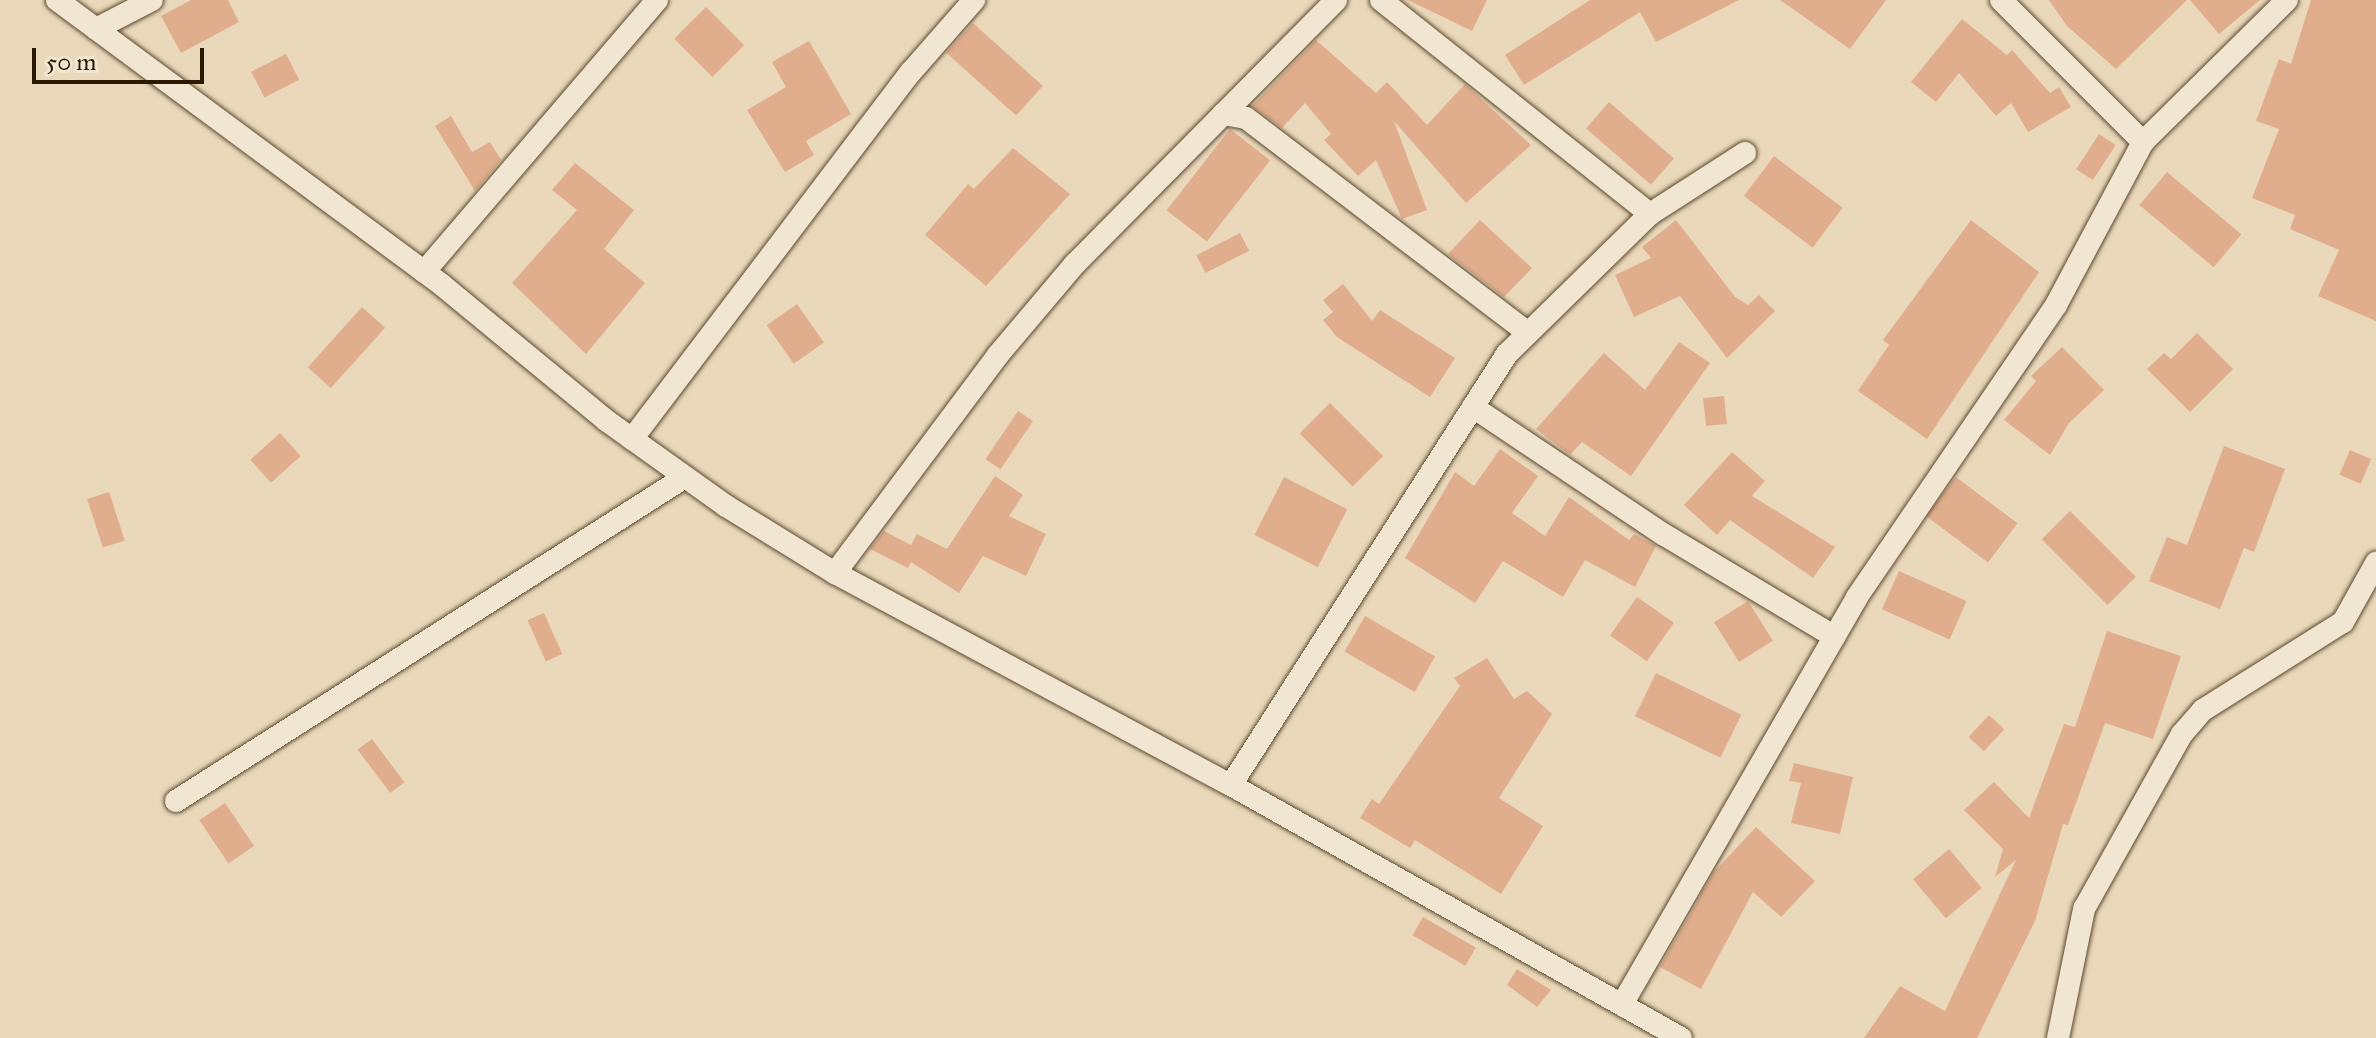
<!DOCTYPE html>
<style>
body{margin:0}
#map{position:relative;width:2376px;height:1038px;overflow:hidden;background:#ead8ba;font-family:"IM FELL Great Primer",serif}
div>[style]{position:absolute}
.building>*{inset:0;background:#e1ae8d;transform-origin:0 0}
.roads{filter:drop-shadow(0 0 2px #5b492f) drop-shadow(0 0 2px #5b492f)}
.minor>*{height:22px;margin:-11px;padding:0 11px;transform-origin:11px;border-radius:11px;background:#f1e6d2}
span{translate:-50% -50%;white-space:nowrap;text-align:center;line-height:1.15;-webkit-text-stroke:6px #f1e6d2;paint-order:stroke}
.scale{position:absolute;left:32px;top:48px;width:172px;height:36px;box-sizing:border-box;border:4px solid #2b1901;border-top:0;padding-left:10px;font-size:24px;line-height:28px;white-space:nowrap;color:#2b1901;-webkit-text-stroke:6px #f1e6d2;paint-order:stroke}
</style>
<div id="map">
<div class="building">
<div style="clip-path:polygon(191px 0,228px 0,239px 22px,181px 53px,161px 16px)"></div>
<div style="clip-path:polygon(1408px 0,1487px 0,1472px 31px)"></div>
<div style="clip-path:polygon(1590px 0,1739px 0,1656px 42px,1640px 12px,1524px 85px,1505px 55px)"></div>
<div style="clip-path:polygon(1780px 0,1886px 0,1850px 49px)"></div>
<div style="clip-path:polygon(2049px 0,2187px 0,2116px 69px,2067px 26px)"></div>
<div style="clip-path:polygon(2190px 0,2260px 0,2219px 34px)"></div>
<div style="clip-path:polygon(2311px 0,2376px 0,2376px 321px,2318px 296px,2339px 250px,2290px 229px,2295px 215px,2252px 198px,2279px 129px,2256px 121px,2279px 59px,2291px 64px)"></div>
<div style="left:706px;top:7px;width:54px;height:45px;rotate:45deg"></div>
<div style="clip-path:polygon(1962px 19px,2007px 55px,2012px 50px,2050px 93px,2059px 87px,2071px 107px,2028px 132px,2011px 103px,1996px 116px,1959px 73px,1936px 102px,1911px 82px)"></div>
<div style="left:973px;top:23px;width:94px;height:40px;rotate:42deg"></div>
<div style="clip-path:polygon(1316px 40px,1376px 93px,1387px 82px,1427px 125px,1465px 84px,1531px 145px,1466px 203px,1394px 121px,1427px 210px,1402px 219px,1376px 160px,1358px 176px,1324px 140px,1331px 134px,1305px 103px,1282px 128px,1252px 106px)"></div>
<div style="clip-path:polygon(809px 41px,851px 114px,806px 141px,814px 155px,785px 172px,747px 110px,786px 87px,772px 62px)"></div>
<div style="left:286px;top:54px;width:29px;height:39px;rotate:63deg"></div>
<div style="left:1609px;top:102px;width:86px;height:35px;rotate:41deg"></div>
<div style="clip-path:polygon(451px 116px,472px 152px,490px 142px,501px 160px,475px 191px,435px 126px)"></div>
<div style="left:1230px;top:129px;width:51px;height:103px;rotate:38deg"></div>
<div style="left:2099px;top:134px;width:20px;height:42px;rotate:33deg"></div>
<div style="clip-path:polygon(1013px 148px,1070px 194px,986px 286px,925px 235px,968px 184px,974px 189px)"></div>
<div style="left:1774px;top:156px;width:86px;height:50px;rotate:37deg"></div>
<div style="clip-path:polygon(575px 163px,634px 210px,604px 249px,645px 283px,586px 354px,512px 283px,577px 210px,552px 190px)"></div>
<div style="left:2167px;top:172px;width:97px;height:43px;rotate:40deg"></div>
<div style="clip-path:polygon(1480px 220px,1532px 268px,1504px 297px,1448px 254px)"></div>
<div style="clip-path:polygon(1676px 220px,1735px 297px,1748px 305px,1759px 295px,1775px 311px,1727px 358px,1680px 296px,1634px 317px,1615px 275px,1651px 258px,1642px 247px)"></div>
<div style="clip-path:polygon(1971px 220px,2039px 272px,1927px 439px,1858px 391px,1889px 345px,1883px 340px)"></div>
<div style="left:1240px;top:233px;width:20px;height:49px;rotate:63deg"></div>
<div style="clip-path:polygon(1343px 284px,1372px 321px,1380px 310px,1455px 358px,1430px 397px,1337px 337px,1323px 320px,1333px 312px,1323px 300px)"></div>
<div style="left:797px;top:304px;width:47px;height:37px;rotate:55deg"></div>
<div style="left:362px;top:307px;width:31px;height:81px;rotate:42deg"></div>
<div style="clip-path:polygon(2197px 333px,2233px 369px,2190px 412px,2147px 369px,2164px 353px,2171px 359px)"></div>
<div style="clip-path:polygon(1679px 342px,1710px 363px,1631px 476px,1582px 442px,1570px 455px,1536px 429px,1604px 353px,1645px 390px)"></div>
<div style="clip-path:polygon(2062px 347px,2104px 390px,2069px 423px,2050px 455px,2004px 420px,2036px 381px,2031px 376px)"></div>
<div style="left:1724px;top:396px;width:28px;height:21px;rotate:84deg"></div>
<div style="left:1330px;top:403px;width:75px;height:43px;rotate:45deg"></div>
<div style="left:1018px;top:411px;width:18px;height:58px;rotate:34deg"></div>
<div style="left:280px;top:433px;width:31px;height:40px;rotate:48deg"></div>
<div style="clip-path:polygon(2224px 446px,2285px 469px,2254px 552px,2244px 548px,2220px 609px,2149px 581px,2167px 537px,2187px 545px)"></div>
<div style="clip-path:polygon(1500px 449px,1538px 476px,1512px 513px,1545px 536px,1569px 497px,1629px 540px,1634px 534px,1656px 546px,1635px 587px,1585px 560px,1563px 597px,1503px 561px,1475px 603px,1405px 558px,1455px 472px,1474px 486px)"></div>
<div style="left:2350px;top:450px;width:23px;height:27px;rotate:23deg"></div>
<div style="clip-path:polygon(1732px 452px,1765px 481px,1752px 496px,1835px 547px,1813px 578px,1730px 520px,1717px 535px,1684px 505px)"></div>
<div style="clip-path:polygon(995px 476px,1023px 495px,1009px 516px,1046px 534px,1026px 576px,983px 556px,959px 593px,911px 562px,908px 568px,870px 549px,884px 531px,911px 545px,917px 534px,947px 549px)"></div>
<div style="left:1284px;top:477px;width:71px;height:65px;rotate:27deg"></div>
<div style="left:1956px;top:477px;width:77px;height:49px;rotate:37deg"></div>
<div style="left:109px;top:492px;width:51px;height:23px;rotate:72deg"></div>
<div style="left:2070px;top:511px;width:93px;height:40px;rotate:45deg"></div>
<div style="left:1899px;top:571px;width:74px;height:42px;rotate:24deg"></div>
<div style="left:1637px;top:597px;width:45px;height:47px;rotate:35deg"></div>
<div style="left:1748px;top:601px;width:47px;height:40px;rotate:58deg"></div>
<div style="left:544px;top:613px;width:45px;height:18px;rotate:66deg"></div>
<div style="left:1365px;top:616px;width:81px;height:41px;rotate:30deg"></div>
<div style="clip-path:polygon(2107px 631px,2181px 656px,2153px 739px,2105px 723px,2068px 825px,2063px 824px,2035px 921px,1977px 1038px,1864px 1038px,1900px 986px,1945px 1011px,2016px 860px,1995px 877px,2003px 849px,1964px 810px,1994px 782px,2029px 818px,2064px 724px,2075px 727px)"></div>
<div style="clip-path:polygon(1487px 658px,1514px 699px,1527px 691px,1552px 714px,1499px 798px,1543px 826px,1501px 894px,1415px 840px,1410px 848px,1360px 818px,1372px 799px,1379px 804px,1460px 686px,1454px 678px)"></div>
<div style="left:1656px;top:673px;width:95px;height:48px;rotate:26deg"></div>
<div style="left:1989px;top:715px;width:21px;height:30px;rotate:43deg"></div>
<div style="left:372px;top:739px;width:54px;height:18px;rotate:53deg"></div>
<div style="clip-path:polygon(1794px 763px,1853px 777px,1840px 834px,1791px 823px,1801px 783px,1789px 781px)"></div>
<div style="left:225px;top:803px;width:52px;height:31px;rotate:56deg"></div>
<div style="clip-path:polygon(1756px 827px,1815px 881px,1781px 917px,1753px 892px,1701px 989px,1660px 967px,1714px 872px)"></div>
<div style="left:1949px;top:849px;width:51px;height:47px;rotate:50deg"></div>
<div style="left:1423px;top:917px;width:61px;height:21px;rotate:30deg"></div>
<div style="clip-path:polygon(1517px 969px,1551px 990px,1537px 1007px,1507px 985px)"></div>
</div>
<div class="roads">
<div class="minor">
<div style="left:57px;top:0;width:479px;rotate:36.5deg"></div>
<div style="left:442px;top:285px;width:214px;rotate:39.5deg"></div>
<div style="left:607px;top:421px;width:146px;rotate:35.5deg"></div>
<div style="left:726px;top:506px;width:128px;rotate:31.6deg"></div>
<div style="left:835px;top:573px;width:449px;rotate:28.2deg"></div>
<div style="left:1231px;top:785px;width:516px;rotate:29.35deg"></div>
<div style="left:1381px;top:0;width:344px;rotate:38.5deg"></div>
<div style="left:2001px;top:0;width:201px;rotate:45deg"></div>
<div style="left:96px;top:29px;width:63px;rotate:-27.4deg"></div>
<div style="left:1223px;top:114px;width:23px;rotate:10deg"></div>
<div style="left:1246px;top:118px;width:353px;rotate:37.3deg"></div>
<div style="left:424px;top:272px;width:358px;rotate:-49.4deg"></div>
<div style="left:1473px;top:407px;width:229px;rotate:33.8deg"></div>
<div style="left:1663px;top:534px;width:200px;rotate:30.9deg"></div>
<div style="left:632px;top:439px;width:461px;rotate:-52.8deg"></div>
<div style="left:911px;top:72px;width:96px;rotate:-48.8deg"></div>
<div style="left:835px;top:573px;width:272px;rotate:-53.2deg"></div>
<div style="left:998px;top:355px;width:119px;rotate:-49.8deg"></div>
<div style="left:1075px;top:264px;width:371px;rotate:-45.3deg"></div>
<div style="left:1231px;top:785px;width:512px;rotate:-57.37deg"></div>
<div style="left:1507px;top:354px;width:200px;rotate:-44.4deg"></div>
<div style="left:1650px;top:214px;width:113px;rotate:-32.7deg"></div>
<div style="left:176px;top:801px;width:603px;rotate:-32.48deg"></div>
<div style="left:1624px;top:1001px;width:466px;rotate:-60deg"></div>
<div style="left:1857px;top:597px;width:353px;rotate:-55.7deg"></div>
<div style="left:2056px;top:305px;width:185px;rotate:-61.9deg"></div>
<div style="left:2143px;top:142px;width:202px;rotate:-44.6deg"></div>
<div style="left:2058px;top:1038px;width:132px;rotate:-78.6deg"></div>
<div style="left:2084px;top:909px;width:201px;rotate:-60.8deg"></div>
<div style="left:2182px;top:734px;width:32px;rotate:-49deg"></div>
<div style="left:2203px;top:710px;width:165px;rotate:-32.2deg"></div>
<div style="left:2343px;top:622px;width:68px;rotate:-60.8deg"></div>
</div>
</div>
<div class="scale">50 m</div>
</div>
